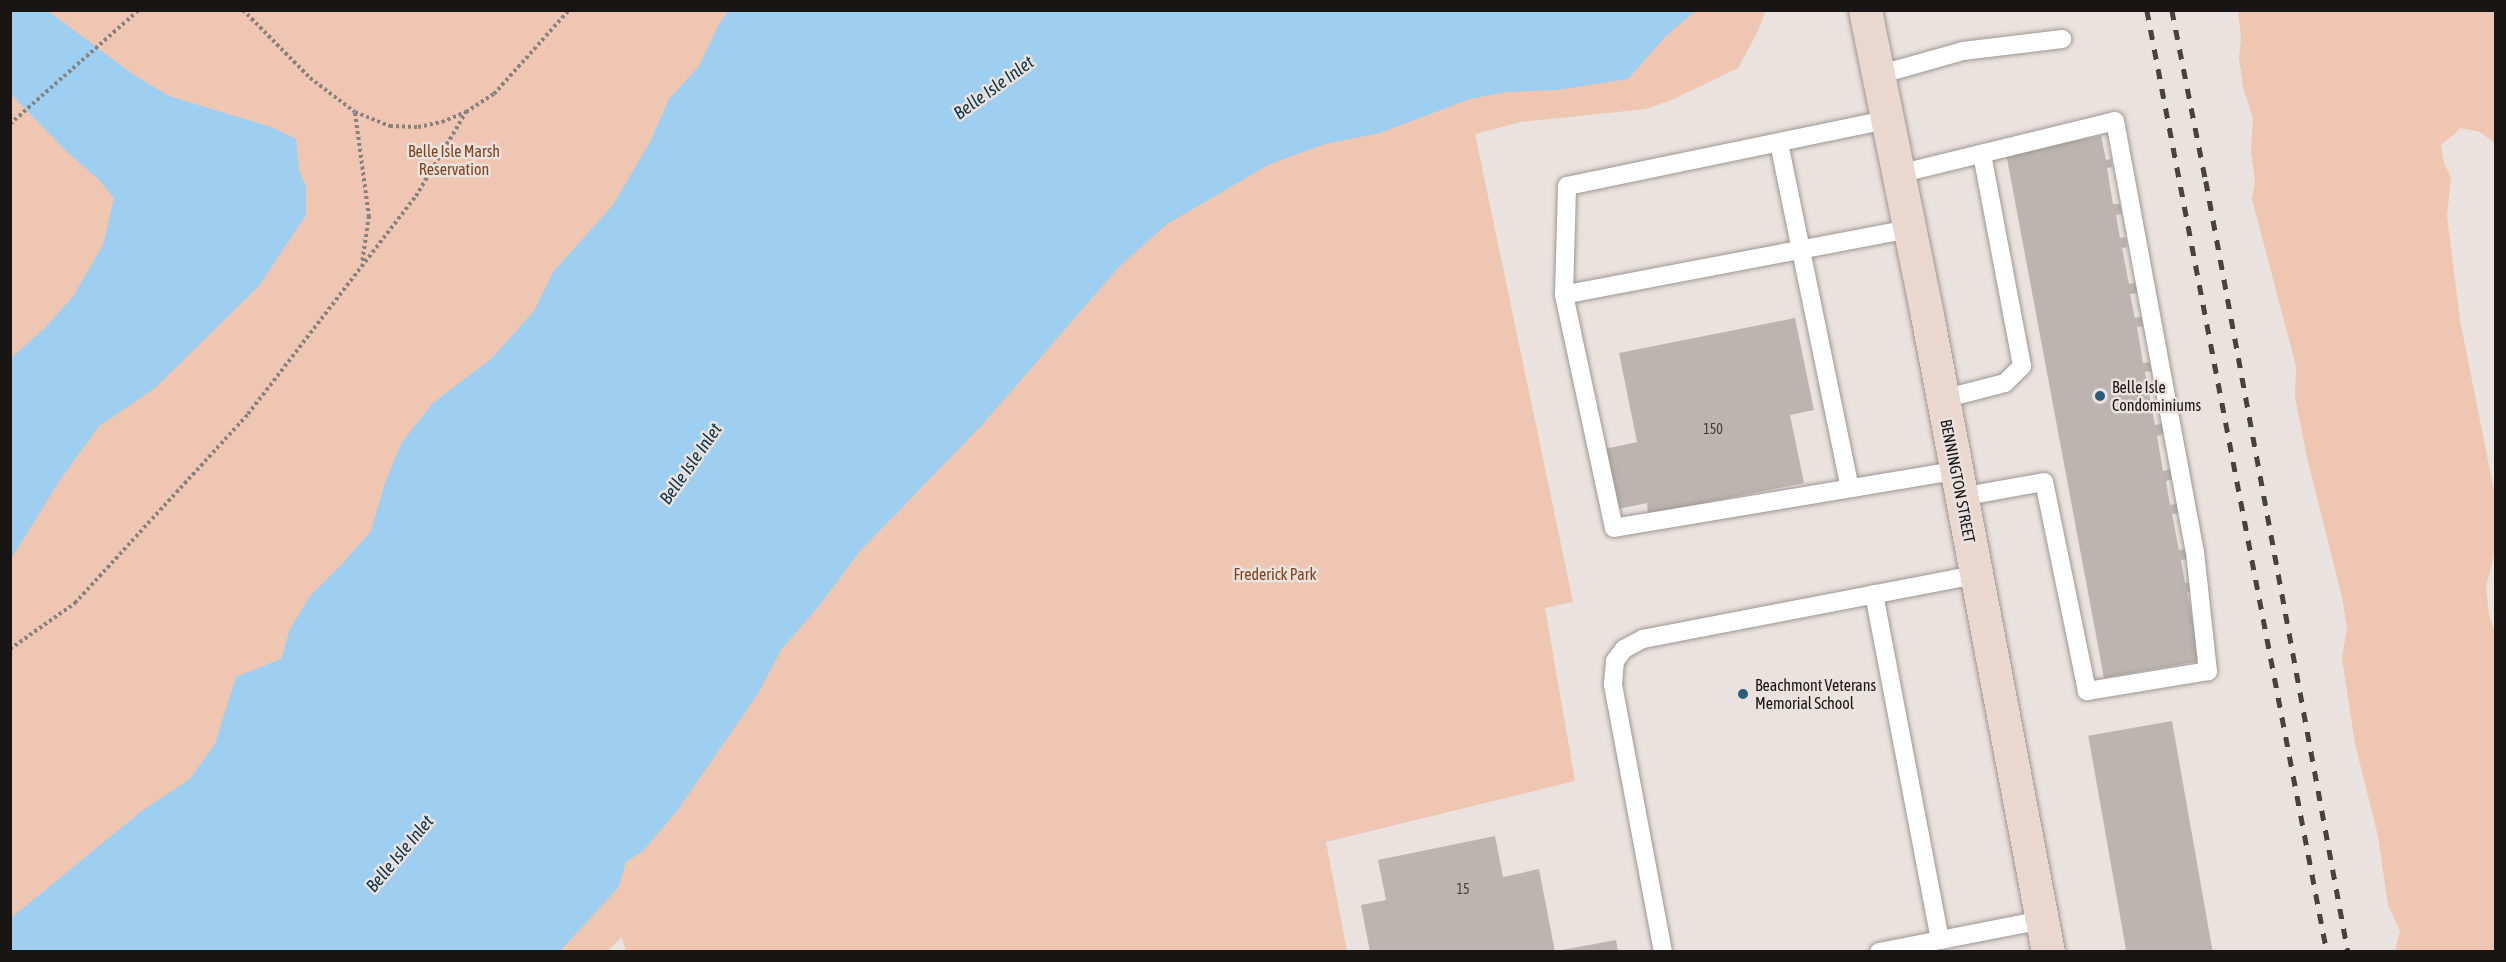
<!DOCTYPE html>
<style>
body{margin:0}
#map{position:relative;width:2506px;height:962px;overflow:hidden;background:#eae2de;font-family:"Asap Condensed",sans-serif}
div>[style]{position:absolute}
.green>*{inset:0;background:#eec6b1}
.water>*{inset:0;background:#9ecff0}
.building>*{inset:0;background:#bcb4b0;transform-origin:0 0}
.path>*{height:4px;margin-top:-2px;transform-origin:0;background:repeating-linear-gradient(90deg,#87827f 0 3px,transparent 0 6px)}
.roads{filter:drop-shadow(0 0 2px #9d9692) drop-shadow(0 0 2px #9d9692)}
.service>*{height:18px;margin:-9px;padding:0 9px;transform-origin:9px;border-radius:9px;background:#fff}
.secondary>*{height:33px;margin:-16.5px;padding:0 16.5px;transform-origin:16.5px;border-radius:16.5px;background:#ead8ce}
.rail>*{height:4.5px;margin-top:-2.25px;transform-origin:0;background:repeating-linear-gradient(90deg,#464240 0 10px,transparent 0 20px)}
.dots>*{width:16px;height:16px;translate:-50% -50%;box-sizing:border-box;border:3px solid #eae2de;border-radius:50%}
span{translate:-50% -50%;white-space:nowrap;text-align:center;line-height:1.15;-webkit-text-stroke:5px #eae2de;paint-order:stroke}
.number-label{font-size:14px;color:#413d3b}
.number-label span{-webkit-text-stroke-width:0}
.park-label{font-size:16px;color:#81431c}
.poi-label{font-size:16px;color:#181514}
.left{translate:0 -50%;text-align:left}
.street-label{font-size:16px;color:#181514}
.water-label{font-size:18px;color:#0a334a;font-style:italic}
.frame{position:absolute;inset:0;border:12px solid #181514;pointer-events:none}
</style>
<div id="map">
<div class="green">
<div style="clip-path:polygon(11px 11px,1766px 11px,1756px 35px,1738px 68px,1674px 99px,1646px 109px,1521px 122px,1475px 134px,1573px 602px,1545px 608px,1575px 781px,1326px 842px,1347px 951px,626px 952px,622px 937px,606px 952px,11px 951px)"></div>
<div style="clip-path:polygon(2238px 11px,2495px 11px,2495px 143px,2480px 132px,2461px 128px,2441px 145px,2444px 163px,2451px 178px,2447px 216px,2460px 320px,2495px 496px,2495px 552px,2486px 586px,2489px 615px,2496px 635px,2495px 951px,2395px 951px,2400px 931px,2388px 905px,2378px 836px,2355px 744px,2342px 658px,2347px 628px,2342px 597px,2308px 462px,2295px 397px,2296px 366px,2252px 199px,2255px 181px,2251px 152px,2253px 119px,2243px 87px,2239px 58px,2241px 38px)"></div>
</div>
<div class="water">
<div style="clip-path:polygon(11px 10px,48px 11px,134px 75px,169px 96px,271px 127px,296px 139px,299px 171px,306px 186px,306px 215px,259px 286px,155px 388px,99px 426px,60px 480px,11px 559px,11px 358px,45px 328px,74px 295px,103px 245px,114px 198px,97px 178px,67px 152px,11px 94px)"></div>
<div style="clip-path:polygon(729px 10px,1695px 11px,1665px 37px,1628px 79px,1557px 90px,1506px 92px,1470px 99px,1380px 133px,1325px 144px,1270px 164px,1167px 224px,1119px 267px,982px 425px,860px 551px,819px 606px,781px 650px,759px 692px,677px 811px,643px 851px,626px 862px,618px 888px,560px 951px,11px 951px,11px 918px,143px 810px,189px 780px,215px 744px,236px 677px,281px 659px,290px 629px,310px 596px,344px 562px,371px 531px,385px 483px,402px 442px,433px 403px,491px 359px,534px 311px,553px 272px,613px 205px,650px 142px,669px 99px,699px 66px,719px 24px)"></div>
</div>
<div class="building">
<div style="clip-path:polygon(2101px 136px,2106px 160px,2111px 159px,2112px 167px,2107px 168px,2113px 204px,2120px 204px,2122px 214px,2116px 215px,2120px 238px,2125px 237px,2127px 247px,2122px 248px,2129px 284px,2135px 283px,2137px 293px,2130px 294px,2135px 318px,2141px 317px,2143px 326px,2137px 327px,2143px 363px,2150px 362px,2152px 371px,2145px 372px,2155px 425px,2162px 424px,2164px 434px,2157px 436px,2163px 471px,2171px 469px,2173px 479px,2166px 481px,2170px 505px,2178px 503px,2180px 513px,2172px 514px,2179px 550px,2185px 549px,2187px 559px,2181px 560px,2185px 583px,2190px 582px,2192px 591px,2187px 592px,2194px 627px,2201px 626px,2200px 661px,2104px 678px,2006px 153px)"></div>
<div style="clip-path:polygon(1795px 318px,1814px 410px,1790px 415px,1804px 483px,1648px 514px,1647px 503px,1618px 509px,1605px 449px,1637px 442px,1619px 353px)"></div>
<div style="left:2172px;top:721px;width:235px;height:85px;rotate:80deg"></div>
<div style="clip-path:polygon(1495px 836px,1503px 877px,1539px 869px,1555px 952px,1370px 952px,1361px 905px,1386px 900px,1378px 860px)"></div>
<div style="clip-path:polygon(1616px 940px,1618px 952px,1562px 952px,1562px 950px)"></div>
</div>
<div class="path">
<div style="left:243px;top:10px;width:95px;rotate:45.4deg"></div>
<div style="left:310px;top:78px;width:56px;rotate:37.1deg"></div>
<div style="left:355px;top:112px;width:38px;rotate:22deg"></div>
<div style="left:390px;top:126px;width:28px;rotate:2deg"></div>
<div style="left:418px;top:127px;width:25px;rotate:-12deg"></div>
<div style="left:442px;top:122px;width:26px;rotate:-23deg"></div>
<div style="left:466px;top:112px;width:33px;rotate:-33deg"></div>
<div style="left:494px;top:94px;width:113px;rotate:-48.2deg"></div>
<div style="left:355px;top:113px;width:104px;rotate:82.3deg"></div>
<div style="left:369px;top:216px;width:48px;rotate:98.5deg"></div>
<div style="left:10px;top:124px;width:172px;rotate:-41.5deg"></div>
<div style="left:10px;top:649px;width:80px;rotate:-35.3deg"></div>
<div style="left:75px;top:603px;width:256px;rotate:-47.5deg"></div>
<div style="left:248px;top:414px;width:275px;rotate:-52.4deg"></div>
<div style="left:416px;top:196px;width:98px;rotate:-59.2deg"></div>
</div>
<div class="roads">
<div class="service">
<div style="left:1878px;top:75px;width:88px;rotate:-15.8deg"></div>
<div style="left:1963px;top:51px;width:100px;rotate:-6.9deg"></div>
<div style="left:1779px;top:143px;width:352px;rotate:78.4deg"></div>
<div style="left:1898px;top:174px;width:223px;rotate:-13.7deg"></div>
<div style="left:2115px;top:121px;width:438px;rotate:79.5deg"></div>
<div style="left:2195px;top:552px;width:120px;rotate:83.8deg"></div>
<div style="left:2208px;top:671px;width:123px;rotate:170.6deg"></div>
<div style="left:2087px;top:691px;width:213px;rotate:-101.6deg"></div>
<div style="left:2044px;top:482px;width:84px;rotate:169.8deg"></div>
<div style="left:1909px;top:229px;width:351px;rotate:169.2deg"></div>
<div style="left:1564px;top:295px;width:238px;rotate:77.9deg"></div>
<div style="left:1614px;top:528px;width:347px;rotate:-9.5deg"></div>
<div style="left:1564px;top:295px;width:109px;rotate:-88.4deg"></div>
<div style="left:1567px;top:186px;width:327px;rotate:-11.7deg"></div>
<div style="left:1943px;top:399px;width:64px;rotate:-14.5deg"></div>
<div style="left:2005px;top:383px;width:24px;rotate:-45deg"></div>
<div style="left:2022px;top:366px;width:216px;rotate:-100.7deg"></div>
<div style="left:1874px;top:594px;width:352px;rotate:79.2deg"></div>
<div style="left:1663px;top:952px;width:273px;rotate:-100.6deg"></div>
<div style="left:1613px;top:684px;width:23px;rotate:-85deg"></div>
<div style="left:1615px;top:661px;width:15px;rotate:-53deg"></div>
<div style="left:1624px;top:649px;width:21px;rotate:-28deg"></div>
<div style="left:1643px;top:639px;width:339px;rotate:-10.9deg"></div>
<div style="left:1879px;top:952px;width:166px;rotate:-11.1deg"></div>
</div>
<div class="secondary">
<div style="left:1865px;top:10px;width:311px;rotate:78.5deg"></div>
<div style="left:1927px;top:315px;width:648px;rotate:79.24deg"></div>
</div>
</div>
<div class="rail">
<div style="left:2147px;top:10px;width:959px;rotate:79.18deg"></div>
<div style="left:2172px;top:10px;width:174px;rotate:78.8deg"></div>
<div style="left:2206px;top:181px;width:784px;rotate:79.56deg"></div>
</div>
<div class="dots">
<div style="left:2100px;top:396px;background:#2c5d7b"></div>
<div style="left:1743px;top:694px;background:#2c5d7b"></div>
</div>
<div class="number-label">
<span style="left:1713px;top:429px">150</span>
<span style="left:1463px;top:889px">15</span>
</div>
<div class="park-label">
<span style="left:454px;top:160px">Belle Isle Marsh<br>Reservation</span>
<span style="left:1275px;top:574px">Frederick Park</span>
</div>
<div class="poi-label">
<span class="left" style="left:2112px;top:396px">Belle Isle<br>Condominiums</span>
<span class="left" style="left:1755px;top:694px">Beachmont Veterans<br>Memorial School</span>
</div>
<div class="street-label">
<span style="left:1958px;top:481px;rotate:79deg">BENNINGTON STREET</span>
</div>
<div class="water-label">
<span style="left:994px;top:88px;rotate:-36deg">Belle Isle Inlet</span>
<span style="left:691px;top:464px;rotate:-55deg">Belle Isle Inlet</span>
<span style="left:400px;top:854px;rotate:-50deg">Belle Isle Inlet</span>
</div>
<div class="frame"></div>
</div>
